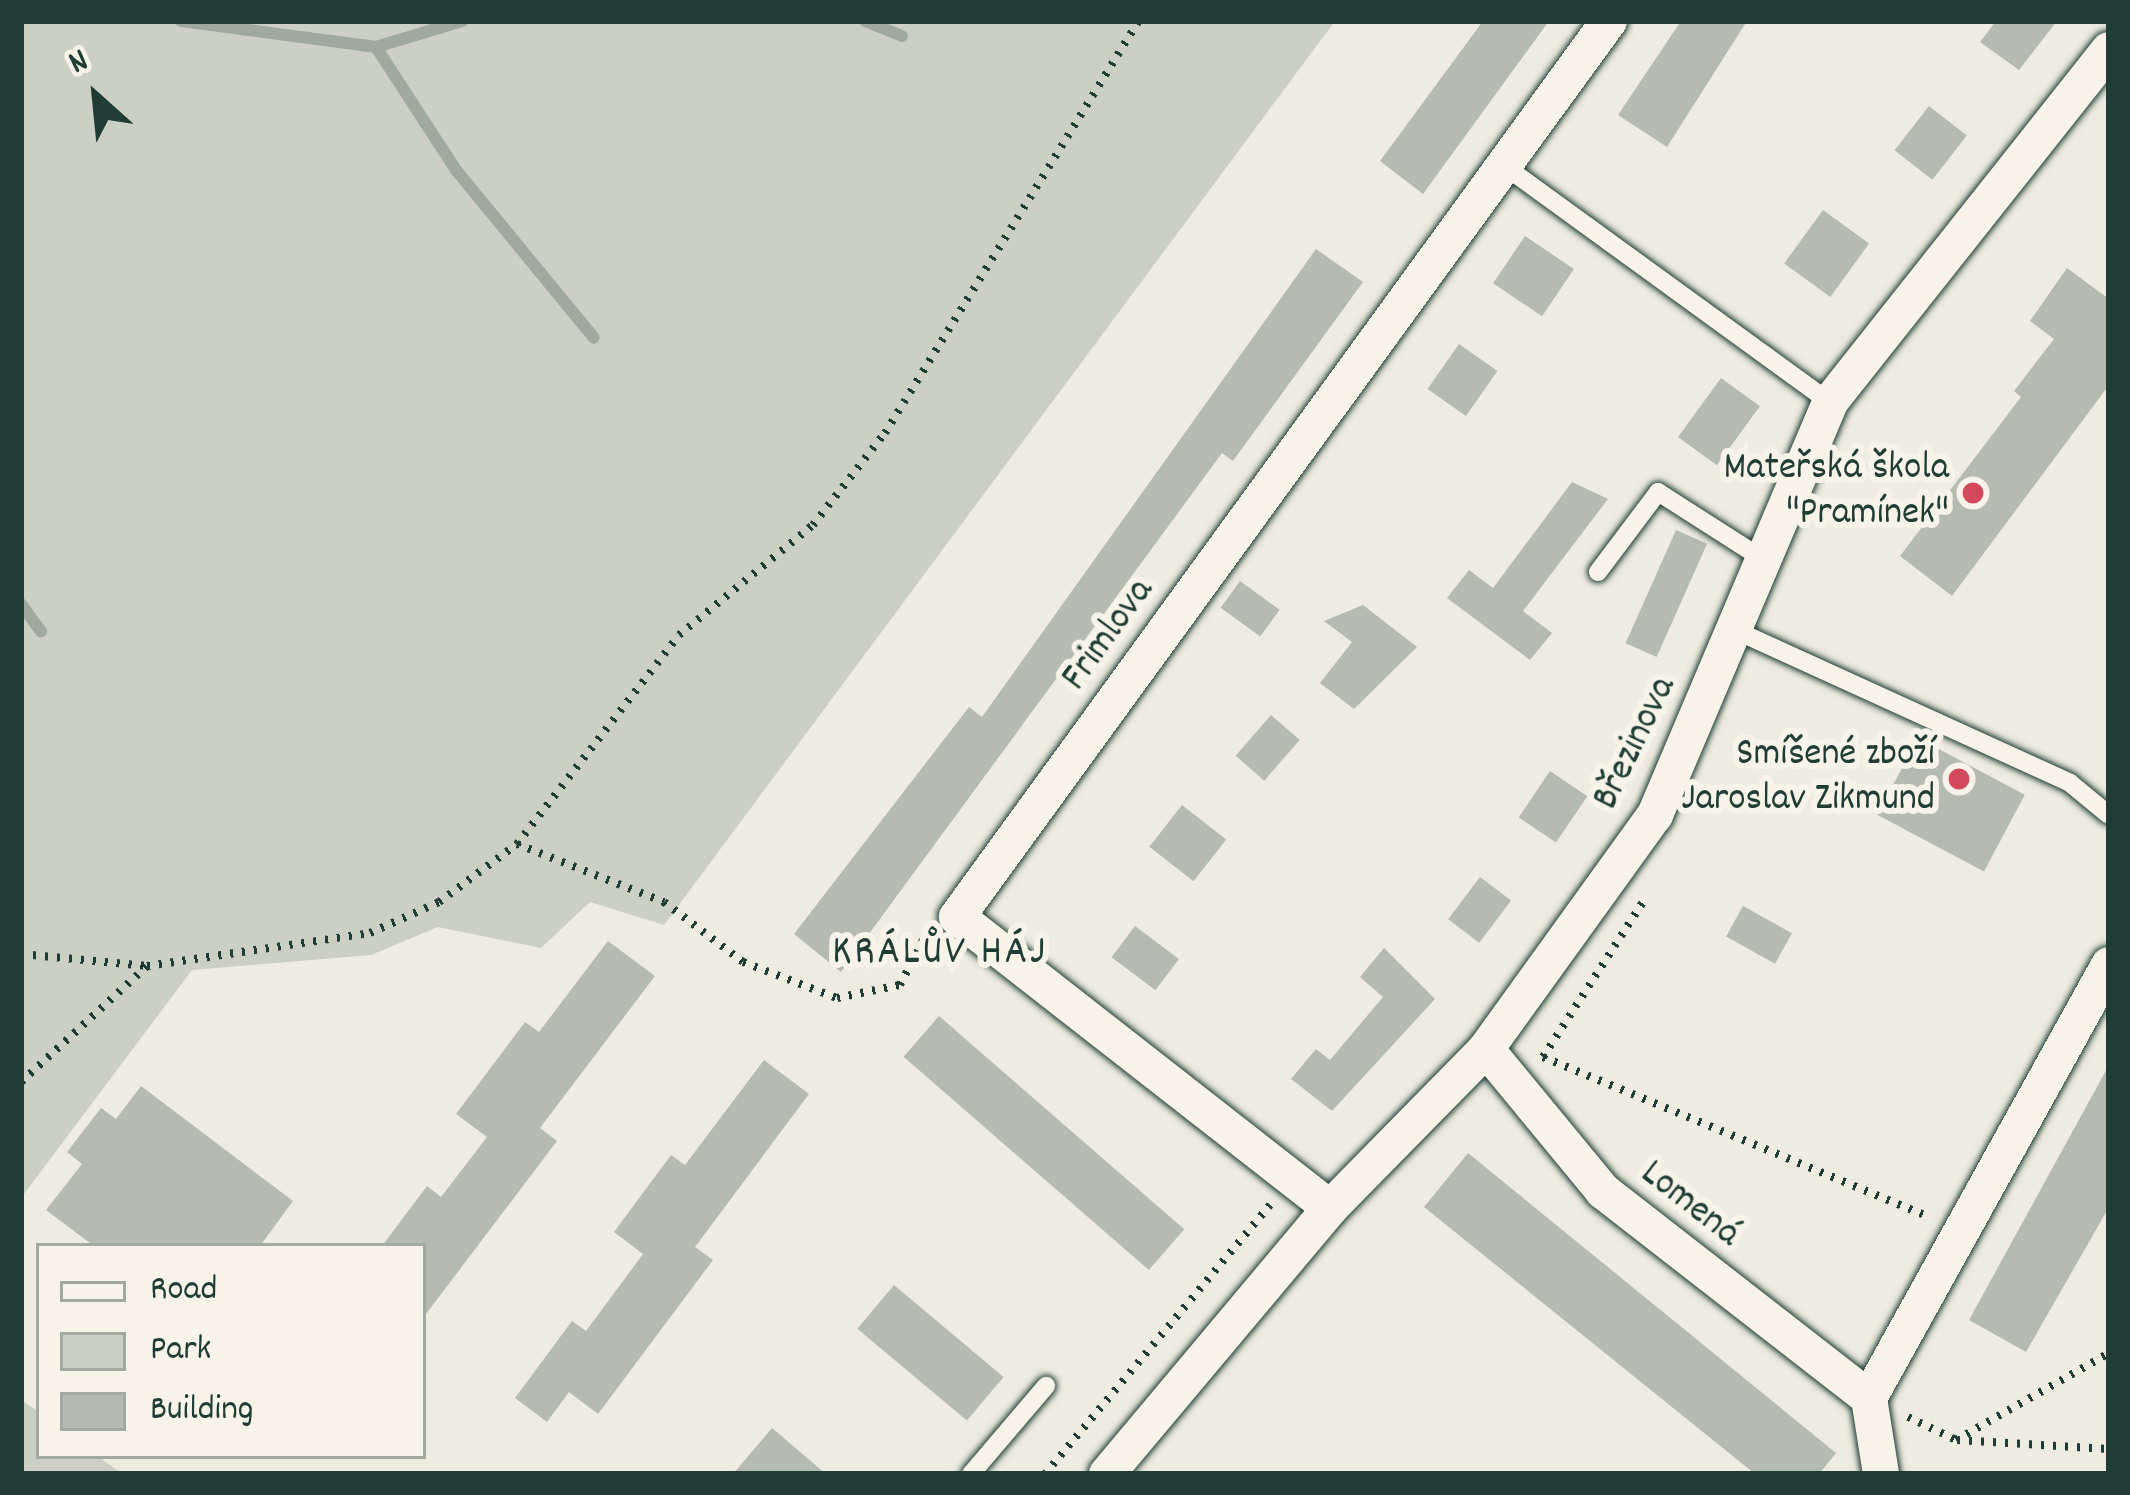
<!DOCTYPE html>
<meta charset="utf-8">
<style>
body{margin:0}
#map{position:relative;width:2130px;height:1495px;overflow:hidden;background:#eeece1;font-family:Dekko,sans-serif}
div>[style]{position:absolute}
.green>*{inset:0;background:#cccfc4}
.stream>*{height:12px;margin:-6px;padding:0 6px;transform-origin:6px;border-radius:6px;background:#9fa99f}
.building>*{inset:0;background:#b5bbb0;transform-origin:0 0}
.path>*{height:8px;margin-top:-4px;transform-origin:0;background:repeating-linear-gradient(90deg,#1f3d34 0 3px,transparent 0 12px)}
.roads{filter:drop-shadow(0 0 3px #1f3d34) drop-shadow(0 0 3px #1f3d34)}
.lane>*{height:18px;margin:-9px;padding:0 9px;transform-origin:9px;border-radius:9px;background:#f7f3e8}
.street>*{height:36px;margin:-18px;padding:0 18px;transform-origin:18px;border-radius:18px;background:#f7f3e8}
.dots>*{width:33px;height:33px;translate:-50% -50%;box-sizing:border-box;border:6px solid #f7f3e8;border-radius:50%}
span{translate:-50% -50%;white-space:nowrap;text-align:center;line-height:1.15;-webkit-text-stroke:12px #f7f3e8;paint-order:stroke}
.poi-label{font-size:39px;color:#1f3d34}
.right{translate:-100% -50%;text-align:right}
.street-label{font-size:39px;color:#1f3d34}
.neighbourhood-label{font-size:42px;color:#1f3d34;letter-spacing:3px}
.frame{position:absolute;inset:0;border:24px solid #1f3d34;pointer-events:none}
.legend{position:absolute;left:36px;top:1243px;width:390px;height:216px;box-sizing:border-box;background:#f7f3e8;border:3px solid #a1aaa0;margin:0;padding:15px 21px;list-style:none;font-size:36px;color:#1f3d34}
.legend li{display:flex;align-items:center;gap:24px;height:60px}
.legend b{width:60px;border:3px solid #a1aaa0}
.north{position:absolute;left:36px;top:36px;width:120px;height:120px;-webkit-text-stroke:9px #f7f3e8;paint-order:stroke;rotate:333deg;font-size:33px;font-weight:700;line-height:48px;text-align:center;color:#1f3d34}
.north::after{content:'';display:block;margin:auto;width:42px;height:54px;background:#1f3d34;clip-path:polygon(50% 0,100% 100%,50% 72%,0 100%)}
</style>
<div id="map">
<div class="green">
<div style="clip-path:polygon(21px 21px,1335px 21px,664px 925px,590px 902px,541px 948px,438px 927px,371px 955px,192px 970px,21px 1198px)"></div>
<div style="clip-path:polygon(21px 1400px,39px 1412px,39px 1456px,98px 1456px,122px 1474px,21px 1474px)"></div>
</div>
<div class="stream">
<div style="left:181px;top:21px;width:197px;rotate:7.6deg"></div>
<div style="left:376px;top:47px;width:147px;rotate:57deg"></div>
<div style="left:456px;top:170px;width:217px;rotate:50.6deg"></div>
<div style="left:865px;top:21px;width:40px;rotate:22deg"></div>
<div style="left:376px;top:47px;width:90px;rotate:-16.8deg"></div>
<div style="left:21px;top:604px;width:34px;rotate:54deg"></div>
</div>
<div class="building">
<div style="clip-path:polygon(1483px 21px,1549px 21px,1423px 194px,1380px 161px)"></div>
<div style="clip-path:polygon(1681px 21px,1747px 21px,1667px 147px,1618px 115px)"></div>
<div style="clip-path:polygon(1996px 21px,2057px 21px,2019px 70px,1980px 42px)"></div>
<div style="left:1929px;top:106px;width:48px;height:56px;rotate:38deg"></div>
<div style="left:1823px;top:210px;width:57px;height:66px;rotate:36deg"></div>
<div style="left:1525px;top:236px;width:59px;height:57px;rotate:34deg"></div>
<div style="clip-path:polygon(1316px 249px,1363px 282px,1233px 461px,1222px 453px,841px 972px,794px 934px,969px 707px,982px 717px)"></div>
<div style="clip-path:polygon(2067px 268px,2109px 299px,2109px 385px,1952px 596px,1900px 556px,2021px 397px,2014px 391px,2054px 339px,2030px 321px)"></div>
<div style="left:1459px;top:344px;width:47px;height:55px;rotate:35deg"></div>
<div style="left:1721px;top:378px;width:48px;height:73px;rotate:36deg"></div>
<div style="clip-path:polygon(1572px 482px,1608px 499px,1523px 611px,1552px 633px,1530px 660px,1447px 598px,1469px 570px,1493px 588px)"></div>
<div style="left:1676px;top:530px;width:34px;height:124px;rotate:24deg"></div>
<div style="left:1240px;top:581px;width:49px;height:33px;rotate:36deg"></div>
<div style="clip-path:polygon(1363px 605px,1417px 647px,1354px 709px,1320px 683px,1352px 642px,1324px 621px)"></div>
<div style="left:1271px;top:715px;width:38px;height:54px;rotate:41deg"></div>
<div style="left:1918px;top:738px;width:121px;height:87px;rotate:28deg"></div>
<div style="left:1550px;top:771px;width:45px;height:56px;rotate:34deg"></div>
<div style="left:1182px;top:805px;width:56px;height:53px;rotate:38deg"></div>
<div style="left:1480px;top:877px;width:39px;height:53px;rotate:37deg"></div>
<div style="left:1743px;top:906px;width:56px;height:35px;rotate:29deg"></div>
<div style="left:1135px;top:926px;width:55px;height:39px;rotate:37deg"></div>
<div style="clip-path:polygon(608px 941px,655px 976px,540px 1128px,557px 1141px,423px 1318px,423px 1246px,382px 1246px,427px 1186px,441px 1197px,487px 1137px,456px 1114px,525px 1022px,539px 1032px)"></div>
<div style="clip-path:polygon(1384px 948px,1435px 999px,1332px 1111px,1291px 1079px,1316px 1049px,1330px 1060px,1383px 997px,1360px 977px)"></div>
<div style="left:939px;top:1016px;width:325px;height:54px;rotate:41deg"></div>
<div style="clip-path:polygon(764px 1060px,809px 1094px,695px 1247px,713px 1260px,598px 1414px,569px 1392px,547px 1422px,515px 1398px,572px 1321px,586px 1331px,643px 1254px,614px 1232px,671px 1155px,685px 1165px)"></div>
<div style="clip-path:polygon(2109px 1065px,2109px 1207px,2026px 1352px,1969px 1320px)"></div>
<div style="clip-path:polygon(141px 1086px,293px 1201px,260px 1246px,94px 1246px,46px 1210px,82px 1164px,67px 1152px,101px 1108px,116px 1119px)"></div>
<div style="clip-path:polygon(1468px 1153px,1836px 1453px,1819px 1474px,1755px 1474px,1424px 1207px)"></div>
<div style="left:894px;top:1285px;width:143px;height:57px;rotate:40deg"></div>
<div style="clip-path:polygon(772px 1428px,826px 1474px,733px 1474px)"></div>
</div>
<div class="path">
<div style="left:517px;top:844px;width:158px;rotate:21.5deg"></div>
<div style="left:664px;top:902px;width:99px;rotate:37.2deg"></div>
<div style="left:743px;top:962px;width:101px;rotate:21deg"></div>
<div style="left:837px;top:998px;width:64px;rotate:-11.7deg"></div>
<div style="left:900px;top:985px;width:55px;rotate:-63deg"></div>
<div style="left:21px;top:954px;width:127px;rotate:5.4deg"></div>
<div style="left:147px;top:966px;width:225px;rotate:-8.4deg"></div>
<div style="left:370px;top:933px;width:76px;rotate:-24.2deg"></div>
<div style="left:439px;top:902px;width:97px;rotate:-36.6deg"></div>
<div style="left:517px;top:844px;width:264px;rotate:-52.2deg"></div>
<div style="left:679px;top:635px;width:173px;rotate:-39.4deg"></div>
<div style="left:813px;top:525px;width:117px;rotate:-52deg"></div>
<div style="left:885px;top:433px;width:483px;rotate:-58.4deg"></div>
<div style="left:1543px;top:1057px;width:188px;rotate:-57.2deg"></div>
<div style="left:1543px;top:1057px;width:416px;rotate:22.5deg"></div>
<div style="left:21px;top:1082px;width:171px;rotate:-42.6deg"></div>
<div style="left:1908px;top:1417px;width:53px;rotate:25.6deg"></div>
<div style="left:1956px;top:1440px;width:176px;rotate:-29.6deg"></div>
<div style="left:1957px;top:1440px;width:152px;rotate:3.4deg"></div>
<div style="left:1045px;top:1474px;width:351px;rotate:-50.1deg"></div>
</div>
<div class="roads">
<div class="lane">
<div style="left:1506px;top:167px;width:400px;rotate:36deg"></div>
<div style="left:1598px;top:572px;width:100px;rotate:-53.1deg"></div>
<div style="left:1658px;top:492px;width:128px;rotate:32.6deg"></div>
<div style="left:1737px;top:631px;width:366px;rotate:24.5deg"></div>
<div style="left:2070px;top:783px;width:50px;rotate:39.4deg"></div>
<div style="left:971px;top:1474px;width:116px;rotate:-49.6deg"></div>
</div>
<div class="street">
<div style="left:1486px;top:1049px;width:184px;rotate:50.5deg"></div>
<div style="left:1603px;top:1191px;width:337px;rotate:37.9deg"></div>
<div style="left:1869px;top:1398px;width:77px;rotate:81deg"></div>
<div style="left:1330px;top:1208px;width:473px;rotate:-142deg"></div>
<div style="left:957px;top:917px;width:1108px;rotate:-53.96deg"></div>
<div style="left:1869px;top:1398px;width:495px;rotate:-61deg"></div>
<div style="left:1107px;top:1474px;width:347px;rotate:-50deg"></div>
<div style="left:1330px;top:1208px;width:223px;rotate:-45.5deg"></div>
<div style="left:1486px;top:1049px;width:289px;rotate:-54.2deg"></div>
<div style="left:1655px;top:815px;width:449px;rotate:-67deg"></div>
<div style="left:1830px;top:402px;width:449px;rotate:-51.6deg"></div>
</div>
</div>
<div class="dots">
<div style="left:1973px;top:493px;background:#d1495b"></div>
<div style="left:1959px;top:779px;background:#d1495b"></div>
</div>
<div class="poi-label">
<span class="right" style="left:1949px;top:493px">Mateřská škola<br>"Pramínek"</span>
<span class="right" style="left:1935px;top:779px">Smíšené zboží<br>Jaroslav Zikmund</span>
</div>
<div class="street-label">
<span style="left:1110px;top:636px;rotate:-54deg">Frimlova</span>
<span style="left:1637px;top:744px;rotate:-64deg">Březinova</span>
<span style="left:1689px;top:1206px;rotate:38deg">Lomená</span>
</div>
<div class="neighbourhood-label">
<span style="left:940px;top:954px">KRÁLŮV HÁJ</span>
</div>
<div class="frame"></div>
<ul class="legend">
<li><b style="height:15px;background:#f7f3e8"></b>Road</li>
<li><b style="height:33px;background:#cccfc4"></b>Park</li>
<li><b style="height:33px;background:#b5bbb0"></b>Building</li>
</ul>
<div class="north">N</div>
</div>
